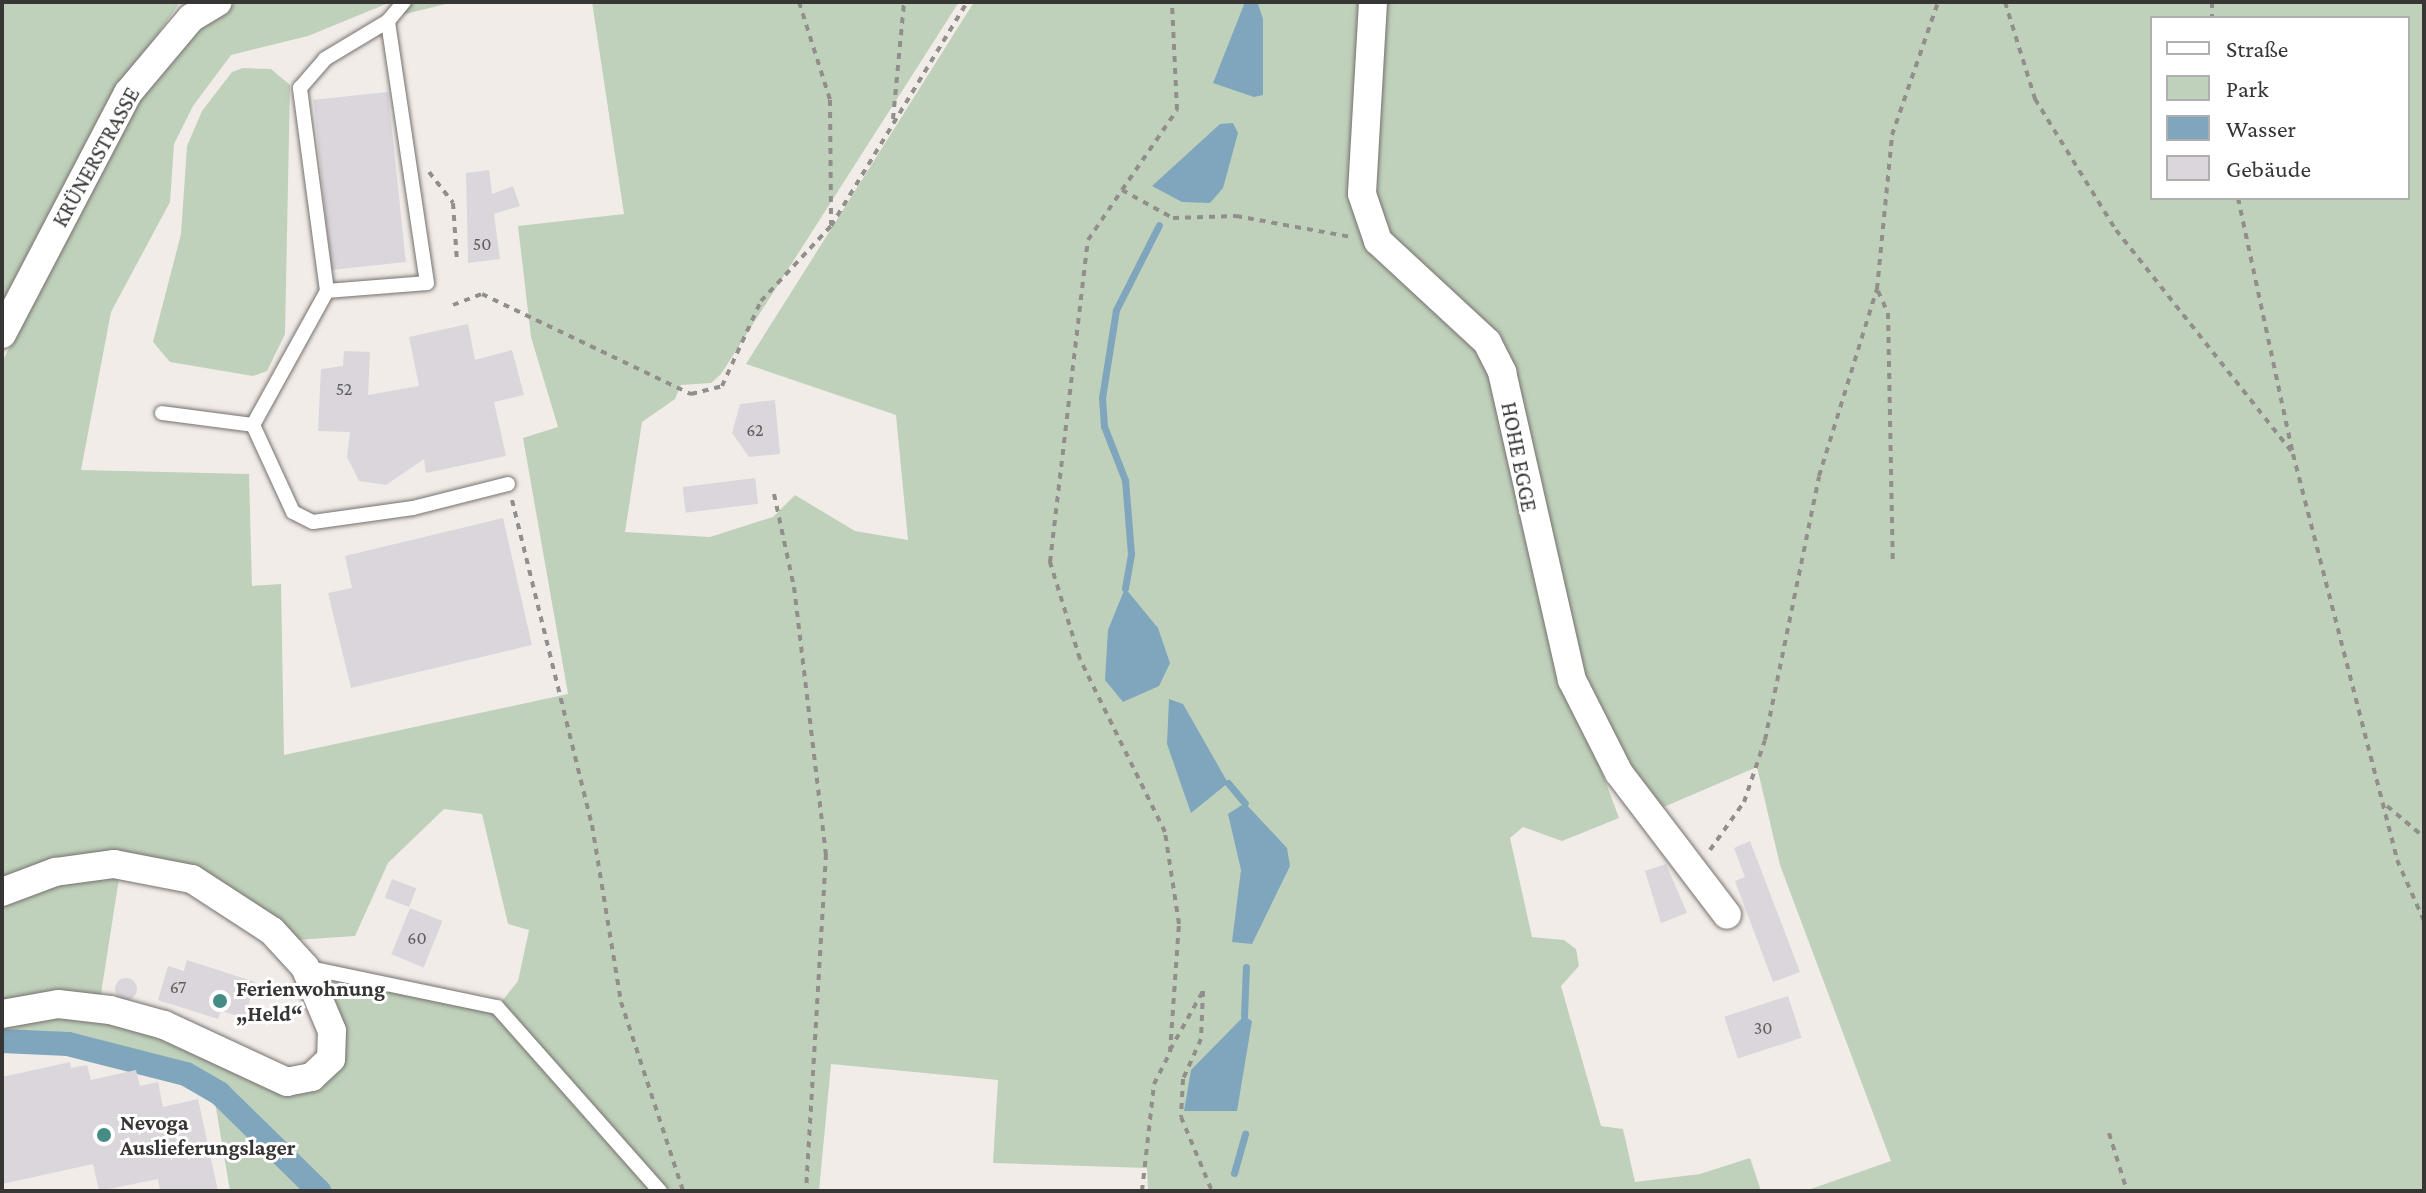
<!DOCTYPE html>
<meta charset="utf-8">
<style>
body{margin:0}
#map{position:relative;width:2426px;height:1193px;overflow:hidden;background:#f2ece8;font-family:"Crimson Pro",serif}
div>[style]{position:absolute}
.green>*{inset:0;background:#bfd1bb}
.water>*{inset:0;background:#7fa6bc}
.stream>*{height:7px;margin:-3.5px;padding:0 3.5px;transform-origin:3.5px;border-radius:3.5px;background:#7fa6bc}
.canal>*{height:24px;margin:-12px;padding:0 12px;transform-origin:12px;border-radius:12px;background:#7fa6bc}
.building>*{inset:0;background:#dad6db;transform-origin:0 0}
.round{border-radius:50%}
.path>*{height:4px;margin-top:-2px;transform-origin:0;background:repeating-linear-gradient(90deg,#928e8b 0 6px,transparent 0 12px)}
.roads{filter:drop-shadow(0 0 2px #76716e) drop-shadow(0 0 2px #76716e)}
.lane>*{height:14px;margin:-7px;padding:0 7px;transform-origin:7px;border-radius:7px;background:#fff}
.street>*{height:28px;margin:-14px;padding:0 14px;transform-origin:14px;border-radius:14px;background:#fff}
.dots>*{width:22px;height:22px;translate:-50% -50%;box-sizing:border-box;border:4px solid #fff;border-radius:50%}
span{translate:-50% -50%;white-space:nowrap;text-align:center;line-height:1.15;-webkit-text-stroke:6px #fff;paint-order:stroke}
.number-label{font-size:18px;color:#605e5e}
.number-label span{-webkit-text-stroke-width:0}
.street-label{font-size:22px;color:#383634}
.poi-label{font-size:22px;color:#383634;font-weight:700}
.left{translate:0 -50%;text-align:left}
.frame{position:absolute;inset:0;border:4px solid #383634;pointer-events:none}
.legend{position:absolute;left:2150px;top:16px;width:260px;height:184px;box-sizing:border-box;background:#fff;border:2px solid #afafae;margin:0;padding:10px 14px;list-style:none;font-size:24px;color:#383634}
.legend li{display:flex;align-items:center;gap:16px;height:40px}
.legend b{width:40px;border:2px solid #afafae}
</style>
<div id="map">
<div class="green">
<div style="clip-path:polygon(2px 2px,180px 2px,121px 87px,2px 312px)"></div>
<div style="clip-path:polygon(238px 2px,391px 2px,308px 36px,231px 55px,193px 106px,174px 144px,170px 202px,111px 312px,81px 470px,249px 474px,252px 586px,281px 584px,284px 755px,568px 694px,523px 438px,558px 427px,531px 337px,518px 226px,624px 214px,592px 2px,959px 2px,721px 374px,711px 383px,681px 385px,675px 399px,642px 422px,625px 532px,710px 537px,773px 517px,795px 495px,855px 531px,908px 540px,896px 415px,746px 364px,974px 2px,1365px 2px,1358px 217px,1481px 343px,1586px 729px,1619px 818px,1562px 841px,1523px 827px,1510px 838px,1532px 937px,1564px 940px,1576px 949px,1579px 966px,1561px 986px,1601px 1126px,1623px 1129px,1635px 1182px,1700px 1174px,1750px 1158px,1761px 1191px,1148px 1191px,1147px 1168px,993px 1163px,998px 1080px,831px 1064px,819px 1191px,230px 1191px,215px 1102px,88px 1037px,2px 1049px,2px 1019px,54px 1011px,149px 1028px,278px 1087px,344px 1039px,328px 984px,337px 979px,495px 1010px,518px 981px,529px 930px,508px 924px,482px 814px,444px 809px,388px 863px,355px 936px,296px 940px,171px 865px,2px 883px,2px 362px,137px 102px,195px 28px)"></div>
<div style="clip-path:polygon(412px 2px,454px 2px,401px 15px)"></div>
<div style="clip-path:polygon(evenodd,1380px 2px,2424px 2px,2424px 1191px,1805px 1191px,1891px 1161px,1780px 865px,1757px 767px,1652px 812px,1577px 678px,1503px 358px,1387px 242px,1377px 196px,1380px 2px,2152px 18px,2408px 18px,2408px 198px,2152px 198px,2152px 18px)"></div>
<div style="clip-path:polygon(243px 68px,271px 69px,290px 85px,285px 334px,267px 371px,253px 376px,170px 362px,153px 342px,181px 234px,187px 146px,202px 111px,232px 72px)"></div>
<div style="clip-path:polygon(120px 872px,100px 1000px,2px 1002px,2px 905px,53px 882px)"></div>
</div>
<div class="water">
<div style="clip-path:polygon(1245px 2px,1258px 4px,1263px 19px,1263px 95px,1254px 97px,1213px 83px)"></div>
<div style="clip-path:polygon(1233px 123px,1238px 133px,1223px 188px,1210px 203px,1182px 202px,1152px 186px,1220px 124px)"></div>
<div style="clip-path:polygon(1125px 588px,1158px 628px,1170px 663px,1159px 686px,1123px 702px,1105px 680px,1108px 630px)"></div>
<div style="clip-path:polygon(1169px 699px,1183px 704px,1228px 783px,1191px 813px,1167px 744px)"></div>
<div style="clip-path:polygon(1245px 803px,1287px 848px,1290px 866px,1252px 944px,1232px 942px,1241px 870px,1228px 814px)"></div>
<div style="clip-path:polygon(1244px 1016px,1252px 1021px,1237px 1111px,1184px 1111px,1191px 1070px)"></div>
</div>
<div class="stream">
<div style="left:1125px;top:588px;width:35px;rotate:-80deg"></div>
<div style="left:1131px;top:554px;width:74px;rotate:-94.6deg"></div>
<div style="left:1125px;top:480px;width:58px;rotate:-111.3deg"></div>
<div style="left:1104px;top:426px;width:28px;rotate:-94deg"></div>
<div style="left:1102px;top:398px;width:89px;rotate:-81deg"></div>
<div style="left:1116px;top:310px;width:95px;rotate:-63.2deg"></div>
<div style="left:1228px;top:783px;width:26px;rotate:50deg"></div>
<div style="left:1244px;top:1016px;width:49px;rotate:-87.7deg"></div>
<div style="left:1234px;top:1173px;width:41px;rotate:-74.2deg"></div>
</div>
<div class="canal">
<div style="left:2px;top:1041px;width:66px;rotate:2.6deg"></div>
<div style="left:68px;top:1044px;width:122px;rotate:14.3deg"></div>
<div style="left:186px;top:1074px;width:39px;rotate:30deg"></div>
<div style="left:220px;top:1094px;width:139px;rotate:44.4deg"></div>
</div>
<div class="building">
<div style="left:388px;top:92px;width:171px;height:75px;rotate:84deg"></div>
<div style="clip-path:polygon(489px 170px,492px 194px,513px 186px,520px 206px,494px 214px,500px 259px,468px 263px,466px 173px)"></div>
<div style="clip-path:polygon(468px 324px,475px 360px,512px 350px,524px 395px,494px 402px,506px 456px,426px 473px,424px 459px,386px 485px,359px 481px,347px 457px,350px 432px,318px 431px,321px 369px,343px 366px,344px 351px,370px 352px,368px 395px,419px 386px,409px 337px)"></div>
<div style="clip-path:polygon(775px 400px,780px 454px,749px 457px,732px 433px,740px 404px)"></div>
<div style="left:755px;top:478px;width:26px;height:73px;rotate:83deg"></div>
<div style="clip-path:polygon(503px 518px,532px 645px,351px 688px,328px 593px,352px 588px,345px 556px)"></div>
<div style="clip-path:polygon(1750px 841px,1800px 972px,1773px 982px,1735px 881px,1745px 877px,1734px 848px)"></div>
<div style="clip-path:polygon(1666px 864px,1687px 913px,1661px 923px,1645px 871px)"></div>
<div style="left:392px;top:879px;width:26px;height:20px;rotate:21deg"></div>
<div style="left:410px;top:908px;width:35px;height:50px;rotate:22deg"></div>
<div style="clip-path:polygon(187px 960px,255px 982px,245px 1018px,221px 1011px,218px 1019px,158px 1000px,168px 966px,184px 971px)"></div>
<div class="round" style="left:115px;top:978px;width:22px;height:22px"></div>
<div style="left:1788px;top:996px;width:44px;height:67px;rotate:72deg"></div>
<div style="clip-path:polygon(70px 1062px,71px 1068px,87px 1065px,91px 1080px,136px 1070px,140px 1086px,158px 1082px,163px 1107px,198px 1099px,218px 1191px,160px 1191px,158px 1179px,99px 1191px,93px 1164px,2px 1184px,2px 1077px)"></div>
</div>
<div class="path">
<div style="left:799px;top:2px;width:103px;rotate:72.4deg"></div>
<div style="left:830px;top:100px;width:124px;rotate:89.5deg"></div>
<div style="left:2005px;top:2px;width:102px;rotate:72.8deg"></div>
<div style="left:2035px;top:99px;width:154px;rotate:58.3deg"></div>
<div style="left:2116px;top:230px;width:282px;rotate:51.6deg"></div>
<div style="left:2212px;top:2px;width:16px;rotate:90deg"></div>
<div style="left:893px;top:119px;width:118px;rotate:-84.6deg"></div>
<div style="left:429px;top:172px;width:39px;rotate:52deg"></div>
<div style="left:453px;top:203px;width:59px;rotate:86.1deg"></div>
<div style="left:1122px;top:190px;width:97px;rotate:-55.5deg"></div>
<div style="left:1177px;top:110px;width:108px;rotate:-92.7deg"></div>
<div style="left:2238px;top:198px;width:262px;rotate:77.9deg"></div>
<div style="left:2293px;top:454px;width:419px;rotate:75.6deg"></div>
<div style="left:2397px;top:860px;width:67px;rotate:66.1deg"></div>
<div style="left:1878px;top:291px;width:24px;rotate:66deg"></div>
<div style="left:1888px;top:313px;width:251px;rotate:88.9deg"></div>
<div style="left:453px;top:305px;width:31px;rotate:-21deg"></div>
<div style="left:482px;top:294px;width:232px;rotate:25.6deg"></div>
<div style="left:691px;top:394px;width:32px;rotate:-14deg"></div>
<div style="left:722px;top:386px;width:94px;rotate:-65.4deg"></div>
<div style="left:761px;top:301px;width:103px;rotate:-47deg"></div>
<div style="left:831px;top:226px;width:262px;rotate:-58.7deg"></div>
<div style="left:774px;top:494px;width:95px;rotate:77.9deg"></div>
<div style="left:794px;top:587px;width:269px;rotate:83.2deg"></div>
<div style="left:826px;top:854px;width:338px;rotate:93.4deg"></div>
<div style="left:512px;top:500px;width:335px;rotate:76.2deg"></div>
<div style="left:592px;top:825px;width:179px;rotate:80.7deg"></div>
<div style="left:621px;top:1002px;width:199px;rotate:71.8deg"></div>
<div style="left:2387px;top:806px;width:48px;rotate:40deg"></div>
<div style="left:1710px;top:850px;width:59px;rotate:-54.7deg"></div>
<div style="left:1744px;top:802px;width:65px;rotate:-71.3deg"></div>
<div style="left:1765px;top:740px;width:269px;rotate:-78.4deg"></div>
<div style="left:1819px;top:476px;width:196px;rotate:-72.8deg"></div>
<div style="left:1877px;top:289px;width:155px;rotate:-84.4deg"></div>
<div style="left:1892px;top:135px;width:141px;rotate:-70.9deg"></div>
<div style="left:1170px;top:1050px;width:68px;rotate:-60.8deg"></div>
<div style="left:1203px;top:991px;width:48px;rotate:92.4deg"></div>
<div style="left:1201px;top:1039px;width:44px;rotate:114.2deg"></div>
<div style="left:1183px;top:1079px;width:38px;rotate:93deg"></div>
<div style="left:1181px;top:1117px;width:80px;rotate:67.3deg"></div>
<div style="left:2109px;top:1133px;width:61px;rotate:72.8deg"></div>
<div style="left:1142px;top:1191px;width:108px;rotate:-83.6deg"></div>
<div style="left:1154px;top:1084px;width:36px;rotate:-63deg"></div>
<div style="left:1170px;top:1052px;width:128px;rotate:-86deg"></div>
<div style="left:1179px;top:924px;width:93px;rotate:-98.7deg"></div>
<div style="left:1165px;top:832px;width:193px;rotate:-116.2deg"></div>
<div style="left:1080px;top:659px;width:102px;rotate:-107.2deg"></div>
<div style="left:1050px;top:562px;width:324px;rotate:-83.3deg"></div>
<div style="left:1088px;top:240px;width:60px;rotate:-55.8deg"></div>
<div style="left:1122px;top:190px;width:58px;rotate:28.8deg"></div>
<div style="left:1173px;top:218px;width:63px;rotate:-1.8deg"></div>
<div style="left:1236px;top:216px;width:118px;rotate:10.3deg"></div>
</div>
<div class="roads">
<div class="lane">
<div style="left:327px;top:291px;width:100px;rotate:-4.6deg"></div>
<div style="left:427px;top:283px;width:265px;rotate:-98.5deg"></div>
<div style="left:388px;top:21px;width:25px;rotate:-50deg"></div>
<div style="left:162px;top:413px;width:92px;rotate:7.5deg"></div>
<div style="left:253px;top:425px;width:153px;rotate:-61.1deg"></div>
<div style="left:327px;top:291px;width:205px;rotate:-97.6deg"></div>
<div style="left:300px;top:88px;width:38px;rotate:-49deg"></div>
<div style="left:325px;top:59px;width:74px;rotate:-31.1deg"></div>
<div style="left:253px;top:425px;width:96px;rotate:65.3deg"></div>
<div style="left:293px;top:512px;width:22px;rotate:27deg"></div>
<div style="left:313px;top:522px;width:101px;rotate:-8deg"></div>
<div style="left:413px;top:508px;width:98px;rotate:-14.2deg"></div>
<div style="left:305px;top:967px;width:196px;rotate:11.8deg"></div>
<div style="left:497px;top:1007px;width:246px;rotate:48.5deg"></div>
</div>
<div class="street">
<div style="left:1373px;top:2px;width:192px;rotate:93.3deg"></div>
<div style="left:1362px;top:194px;width:50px;rotate:71.2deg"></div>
<div style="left:1378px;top:241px;width:149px;rotate:42.8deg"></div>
<div style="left:1487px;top:342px;width:34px;rotate:63deg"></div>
<div style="left:1502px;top:372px;width:316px;rotate:77.2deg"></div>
<div style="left:1572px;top:680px;width:104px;rotate:63.2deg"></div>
<div style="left:1619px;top:773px;width:178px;rotate:52.7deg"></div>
<div style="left:2px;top:334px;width:272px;rotate:-62.4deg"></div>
<div style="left:128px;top:93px;width:98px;rotate:-50deg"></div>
<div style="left:191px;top:18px;width:31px;rotate:-31deg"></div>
<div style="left:2px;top:892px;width:57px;rotate:-20.7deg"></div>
<div style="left:55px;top:872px;width:60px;rotate:-7.7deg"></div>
<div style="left:114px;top:864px;width:79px;rotate:10.9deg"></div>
<div style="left:192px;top:879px;width:95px;rotate:33deg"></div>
<div style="left:272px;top:931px;width:49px;rotate:47.5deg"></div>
<div style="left:305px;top:967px;width:69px;rotate:67.1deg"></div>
<div style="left:332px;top:1031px;width:28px;rotate:92deg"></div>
<div style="left:331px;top:1059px;width:26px;rotate:137deg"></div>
<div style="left:312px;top:1077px;width:25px;rotate:169deg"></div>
<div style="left:287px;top:1082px;width:136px;rotate:-155.1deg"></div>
<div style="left:164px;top:1025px;width:56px;rotate:-164.5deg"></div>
<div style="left:110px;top:1010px;width:52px;rotate:-173.4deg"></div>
<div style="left:58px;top:1004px;width:57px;rotate:169.9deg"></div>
</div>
</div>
<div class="dots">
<div style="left:220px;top:1001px;background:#458c85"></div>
<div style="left:104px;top:1135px;background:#458c85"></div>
</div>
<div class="number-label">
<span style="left:482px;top:244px">50</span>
<span style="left:344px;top:389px">52</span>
<span style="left:755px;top:430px">62</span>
<span style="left:417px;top:938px">60</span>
<span style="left:178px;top:987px">67</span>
<span style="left:1763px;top:1028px">30</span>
</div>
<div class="street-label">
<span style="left:96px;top:157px;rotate:-61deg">KRÜNERSTRASSE</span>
<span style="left:1519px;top:457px;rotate:79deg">HOHE EGGE</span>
</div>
<div class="poi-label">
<span class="left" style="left:236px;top:1001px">Ferienwohnung<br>„Held“</span>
<span class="left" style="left:120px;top:1135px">Nevoga<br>Auslieferungslager</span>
</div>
<div class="frame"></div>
<ul class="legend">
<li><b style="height:10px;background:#fff"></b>Straße</li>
<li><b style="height:22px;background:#bfd1bb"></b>Park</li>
<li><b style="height:22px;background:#7fa6bc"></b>Wasser</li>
<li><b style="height:22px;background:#dad6db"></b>Gebäude</li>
</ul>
</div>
